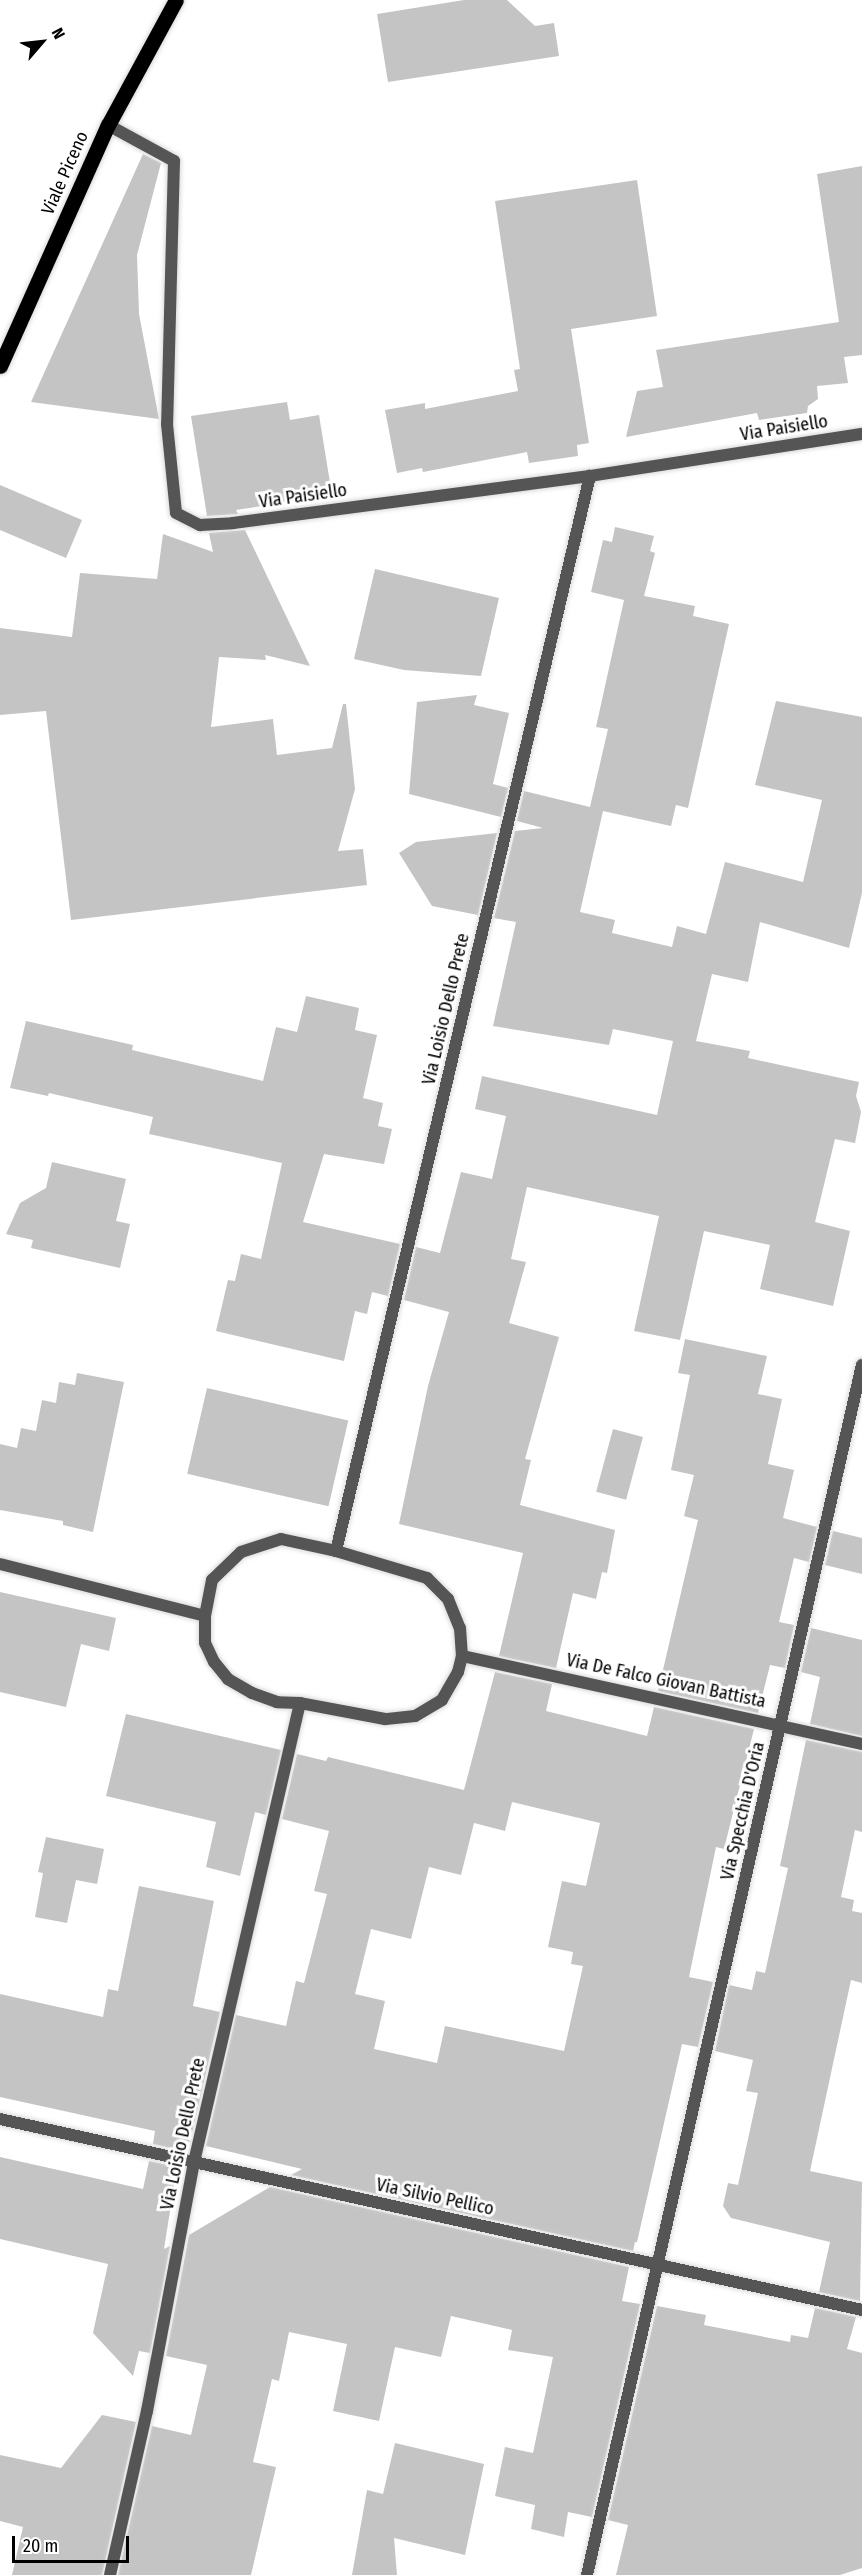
<!DOCTYPE html>
<style>
body{margin:0}
#map{position:relative;width:862px;height:2575px;overflow:hidden;background:#fff;font-family:"Fira Sans Condensed",sans-serif}
div>[style]{position:absolute}
.building>*{inset:0;background:#c4c4c4;transform-origin:0 0}
.roads{filter:drop-shadow(0 0 2px #dbdbdb) drop-shadow(0 0 2px #dbdbdb)}
.minor>*{height:12px;margin:-6px;padding:0 6px;transform-origin:6px;border-radius:6px;background:#555}
.primary>*{height:15px;margin:-7.5px;padding:0 7.5px;transform-origin:7.5px;border-radius:7.5px;background:#000}
span{translate:-50% -50%;white-space:nowrap;text-align:center;line-height:1.15;-webkit-text-stroke:6px #fff;paint-order:stroke}
.street-label{font-size:18px;color:#000}
.north{position:absolute;left:12px;top:12px;width:60px;height:60px;-webkit-text-stroke:4px #fff;paint-order:stroke;rotate:62deg;font-size:16px;font-weight:700;line-height:24px;text-align:center;color:#000}
.north::after{content:'';display:block;margin:auto;width:21px;height:27px;background:#000;clip-path:polygon(50% 0,100% 100%,50% 72%,0 100%)}
.scale{position:absolute;left:12px;top:2536px;width:117px;height:27px;box-sizing:border-box;border:3px solid #000;border-top:0;padding-left:8px;font-size:18px;line-height:21px;white-space:nowrap;color:#000;-webkit-text-stroke:4px #fff;paint-order:stroke}
</style>
<div id="map">
<div class="building">
<div style="clip-path:polygon(464px 0,507px 0,535px 26px,554px 23px,559px 56px,388px 82px,377px 14px)"></div>
<div style="clip-path:polygon(143px 154px,161px 163px,137px 255px,139px 314px,159px 419px,31px 402px)"></div>
<div style="clip-path:polygon(862px 166px,862px 355px,844px 357px,848px 383px,817px 386px,818px 399px,808px 406px,807px 413px,759px 420px,757px 413px,626px 437px,637px 391px,663px 387px,656px 350px,839px 322px,817px 174px)"></div>
<div style="clip-path:polygon(637px 180px,657px 316px,571px 329px,589px 443px,577px 445px,578px 456px,529px 463px,527px 452px,423px 472px,422px 468px,397px 473px,385px 410px,425px 403px,425px 409px,518px 391px,514px 370px,520px 369px,495px 201px)"></div>
<div style="clip-path:polygon(287px 402px,290px 420px,319px 415px,332px 495px,236px 510px,238px 514px,207px 516px,191px 416px)"></div>
<div style="clip-path:polygon(0 485px,82px 520px,66px 558px,0 530px)"></div>
<div style="clip-path:polygon(615px 527px,654px 536px,650px 551px,655px 553px,644px 596px,695px 606px,693px 616px,729px 624px,688px 808px,676px 805px,671px 826px,603px 811px,580px 912px,615px 920px,612px 933px,672px 947px,677px 926px,706px 934px,725px 862px,803px 882px,822px 800px,755px 785px,776px 701px,862px 717px,862px 893px,849px 948px,760px 922px,748px 982px,712px 974px,696px 1041px,750px 1051px,748px 1058px,859px 1082px,856px 1096px,861px 1112px,855px 1143px,835px 1139px,815px 1222px,850px 1231px,833px 1306px,760px 1289px,770px 1245px,704px 1231px,680px 1340px,634px 1331px,659px 1216px,527px 1187px,511px 1259px,526px 1262px,509px 1323px,559px 1337px,525px 1459px,531px 1460px,520px 1505px,615px 1530px,607px 1573px,602px 1572px,596px 1599px,573px 1593px,556px 1668px,499px 1656px,523px 1553px,399px 1524px,428px 1386px,449px 1312px,404px 1300px,416px 1247px,440px 1253px,461px 1172px,492px 1179px,506px 1116px,475px 1109px,482px 1076px,657px 1115px,673px 1041px,613px 1029px,609px 1045px,493px 1026px,516px 922px,494px 918px,515px 831px,543px 828px,517px 821px,524px 791px,590px 807px,608px 729px,596px 727px,624px 600px,591px 592px,603px 540px,612px 542px)"></div>
<div style="clip-path:polygon(245px 530px,310px 666px,265px 655px,266px 660px,219px 657px,211px 727px,273px 719px,277px 755px,332px 748px,343px 704px,346px 704px,355px 789px,338px 851px,363px 849px,367px 885px,71px 920px,46px 711px,0 715px,0 628px,72px 637px,80px 573px,157px 579px,163px 534px,213px 552px,209px 533px)"></div>
<div style="clip-path:polygon(375px 569px,499px 598px,481px 676px,404px 670px,354px 659px)"></div>
<div style="clip-path:polygon(477px 695px,474px 705px,509px 713px,493px 784px,508px 788px,501px 817px,409px 794px,417px 702px)"></div>
<div style="clip-path:polygon(497px 833px,478px 915px,432px 906px,399px 853px,416px 842px)"></div>
<div style="clip-path:polygon(306px 996px,359px 1008px,355px 1030px,377px 1035px,363px 1098px,383px 1103px,378px 1126px,392px 1129px,384px 1164px,324px 1154px,303px 1222px,400px 1244px,388px 1296px,372px 1292px,367px 1314px,355px 1311px,344px 1361px,216px 1331px,228px 1280px,235px 1281px,241px 1254px,261px 1259px,282px 1163px,149px 1134px,153px 1117px,49px 1093px,48px 1096px,10px 1088px,26px 1021px,133px 1045px,132px 1050px,263px 1081px,276px 1027px,297px 1032px)"></div>
<div style="clip-path:polygon(52px 1162px,126px 1179px,116px 1221px,130px 1224px,120px 1268px,31px 1248px,33px 1240px,6px 1234px,20px 1203px,46px 1188px)"></div>
<div style="clip-path:polygon(685px 1339px,767px 1356px,758px 1394px,782px 1399px,768px 1464px,794px 1470px,783px 1518px,817px 1527px,809px 1562px,794px 1558px,779px 1622px,794px 1625px,785px 1668px,770px 1665px,758px 1713px,658px 1691px,698px 1520px,684px 1516px,694px 1475px,671px 1470px,690px 1375px,678px 1373px)"></div>
<div style="clip-path:polygon(77px 1373px,124px 1382px,93px 1532px,63px 1525px,63px 1521px,0 1510px,0 1444px,17px 1448px,21px 1428px,36px 1431px,42px 1400px,56px 1403px,59px 1382px,75px 1385px)"></div>
<div style="left:207px;top:1388px;width:145px;height:88px;rotate:13deg"></div>
<div style="left:613px;top:1429px;width:31px;height:65px;rotate:15deg"></div>
<div style="clip-path:polygon(833px 1531px,862px 1538px,862px 1574px,825px 1565px)"></div>
<div style="clip-path:polygon(0 1592px,116px 1618px,109px 1651px,81px 1644px,66px 1707px,0 1692px)"></div>
<div style="clip-path:polygon(811px 1628px,862px 1640px,862px 1736px,810px 1724px,820px 1677px,801px 1672px)"></div>
<div style="clip-path:polygon(evenodd,495px 1672px,552px 1684px,546px 1711px,647px 1736px,654px 1707px,754px 1729px,724px 1849px,716px 1847px,689px 1977px,713px 1982px,698px 2047px,682px 2044px,637px 2242px,635px 2242px,633px 2251px,291px 2175px,302px 2169px,206px 2146px,236px 2015px,286px 2026px,296px 1981px,304px 1983px,327px 1894px,314px 1891px,329px 1831px,282px 1819px,297px 1754px,326px 1761px,328px 1757px,464px 1790px,495px 1672px,512px 1802px,600px 1823px,586px 1886px,562px 1881px,548px 1947px,573px 1952px,571px 1964px,583px 1966px,564px 2051px,445px 2026px,437px 2063px,374px 2049px,385px 2001px,355px 1994px,371px 1929px,411px 1939px,429px 1867px,461px 1875px,474px 1823px,505px 1831px,512px 1802px)"></div>
<div style="clip-path:polygon(126px 1714px,281px 1750px,266px 1815px,255px 1812px,240px 1876px,206px 1867px,216px 1822px,106px 1796px)"></div>
<div style="clip-path:polygon(806px 1740px,862px 1752px,862px 1832px,855px 1830px,841px 1897px,854px 1900px,852px 1911px,862px 1913px,862px 1983px,851px 1980px,810px 2171px,862px 2182px,860px 2301px,819px 2292px,830px 2242px,731px 2218px,723px 2206px,728px 2183px,738px 2185px,758px 2093px,746px 2091px,753px 2060px,715px 2051px,729px 1985px,752px 1990px,756px 1971px,765px 1973px,788px 1868px,780px 1866px)"></div>
<div style="clip-path:polygon(46px 1837px,104px 1849px,97px 1884px,76px 1880px,67px 1923px,35px 1917px,43px 1873px,38px 1872px)"></div>
<div style="clip-path:polygon(139px 1886px,214px 1901px,193px 2006px,220px 2012px,190px 2142px,181px 2139px,180px 2150px,153px 2144px,155px 2131px,0 2097px,0 1994px,103px 2017px,108px 1989px,118px 1991px)"></div>
<div style="clip-path:polygon(0 2157px,143px 2189px,149px 2161px,177px 2167px,164px 2249px,170px 2246px,150px 2353px,139px 2351px,133px 2376px,93px 2333px,108px 2264px,0 2239px)"></div>
<div style="clip-path:polygon(270px 2187px,629px 2267px,622px 2301px,640px 2304px,592px 2517px,568px 2512px,564px 2537px,531px 2529px,535px 2505px,495px 2496px,505px 2447px,533px 2453px,553px 2357px,508px 2350px,512px 2330px,451px 2316px,441px 2357px,395px 2347px,379px 2421px,333px 2411px,347px 2344px,289px 2332px,279px 2381px,272px 2379px,253px 2462px,276px 2467px,251px 2575px,118px 2575px,152px 2426px,191px 2435px,207px 2365px,166px 2356px,189px 2235px)"></div>
<div style="clip-path:polygon(657px 2306px,706px 2315px,704px 2325px,790px 2342px,791px 2335px,808px 2338px,815px 2308px,856px 2317px,847px 2349px,862px 2353px,862px 2568px,840px 2575px,616px 2575px,628px 2525px,608px 2520px)"></div>
<div style="clip-path:polygon(102px 2415px,136px 2422px,102px 2575px,12px 2575px,23px 2527px,0 2521px,0 2455px,61px 2468px)"></div>
<div style="clip-path:polygon(395px 2443px,484px 2464px,465px 2555px,394px 2538px,397px 2575px,352px 2575px,367px 2490px,383px 2494px)"></div>
</div>
<div class="roads">
<div class="minor">
<div style="left:108px;top:125px;width:75px;rotate:28.6deg"></div>
<div style="left:174px;top:161px;width:263px;rotate:91.5deg"></div>
<div style="left:167px;top:424px;width:89px;rotate:84.2deg"></div>
<div style="left:176px;top:513px;width:27px;rotate:27deg"></div>
<div style="left:200px;top:525px;width:33px;rotate:-3deg"></div>
<div style="left:233px;top:523px;width:360px;rotate:-7.5deg"></div>
<div style="left:590px;top:476px;width:275px;rotate:-8.8deg"></div>
<div style="left:281px;top:1539px;width:56px;rotate:12.3deg"></div>
<div style="left:336px;top:1551px;width:95px;rotate:16.5deg"></div>
<div style="left:427px;top:1578px;width:30px;rotate:45deg"></div>
<div style="left:448px;top:1599px;width:31px;rotate:68deg"></div>
<div style="left:460px;top:1628px;width:28px;rotate:86deg"></div>
<div style="left:462px;top:1656px;width:16px;rotate:104deg"></div>
<div style="left:458px;top:1672px;width:32px;rotate:120deg"></div>
<div style="left:442px;top:1700px;width:31px;rotate:149deg"></div>
<div style="left:415px;top:1716px;width:30px;rotate:174deg"></div>
<div style="left:385px;top:1719px;width:86px;rotate:-169.3deg"></div>
<div style="left:300px;top:1703px;width:23px;rotate:-178deg"></div>
<div style="left:277px;top:1702px;width:27px;rotate:-160deg"></div>
<div style="left:252px;top:1693px;width:28px;rotate:-150deg"></div>
<div style="left:228px;top:1679px;width:22px;rotate:-129deg"></div>
<div style="left:214px;top:1662px;width:21px;rotate:-115deg"></div>
<div style="left:205px;top:1643px;width:27px;rotate:-90deg"></div>
<div style="left:205px;top:1616px;width:37px;rotate:-79deg"></div>
<div style="left:212px;top:1580px;width:40px;rotate:-44deg"></div>
<div style="left:241px;top:1552px;width:42px;rotate:-18deg"></div>
<div style="left:336px;top:1551px;width:1105px;rotate:-76.71deg"></div>
<div style="left:0;top:1564px;width:211px;rotate:14.2deg"></div>
<div style="left:462px;top:1656px;width:410px;rotate:12.4deg"></div>
<div style="left:0;top:2119px;width:883px;rotate:12.49deg"></div>
<div style="left:110px;top:2575px;width:168px;rotate:-77.3deg"></div>
<div style="left:147px;top:2411px;width:253px;rotate:-79.3deg"></div>
<div style="left:194px;top:2162px;width:471px;rotate:-77deg"></div>
<div style="left:587px;top:2575px;width:1241px;rotate:-77.2deg"></div>
</div>
<div class="primary">
<div style="left:0;top:366px;width:264px;rotate:-65.9deg"></div>
<div style="left:108px;top:125px;width:142px;rotate:-61.5deg"></div>
</div>
</div>
<div class="street-label">
<span style="left:65px;top:173px;rotate:-66deg">Viale Piceno</span>
<span style="left:784px;top:428px;rotate:-9deg">Via Paisiello</span>
<span style="left:303px;top:496px;rotate:-8deg">Via Paisiello</span>
<span style="left:446px;top:1009px;rotate:-77deg">Via Loisio Dello Prete</span>
<span style="left:666px;top:1681px;rotate:12deg">Via De Falco Giovan Battista</span>
<span style="left:743px;top:1811px;rotate:-77deg">Via Specchia D'Oria</span>
<span style="left:183px;top:2134px;rotate:-78deg">Via Loisio Dello Prete</span>
<span style="left:435px;top:2197px;rotate:12deg">Via Silvio Pellico</span>
</div>
<div class="north">N</div>
<div class="scale">20 m</div>
</div>
